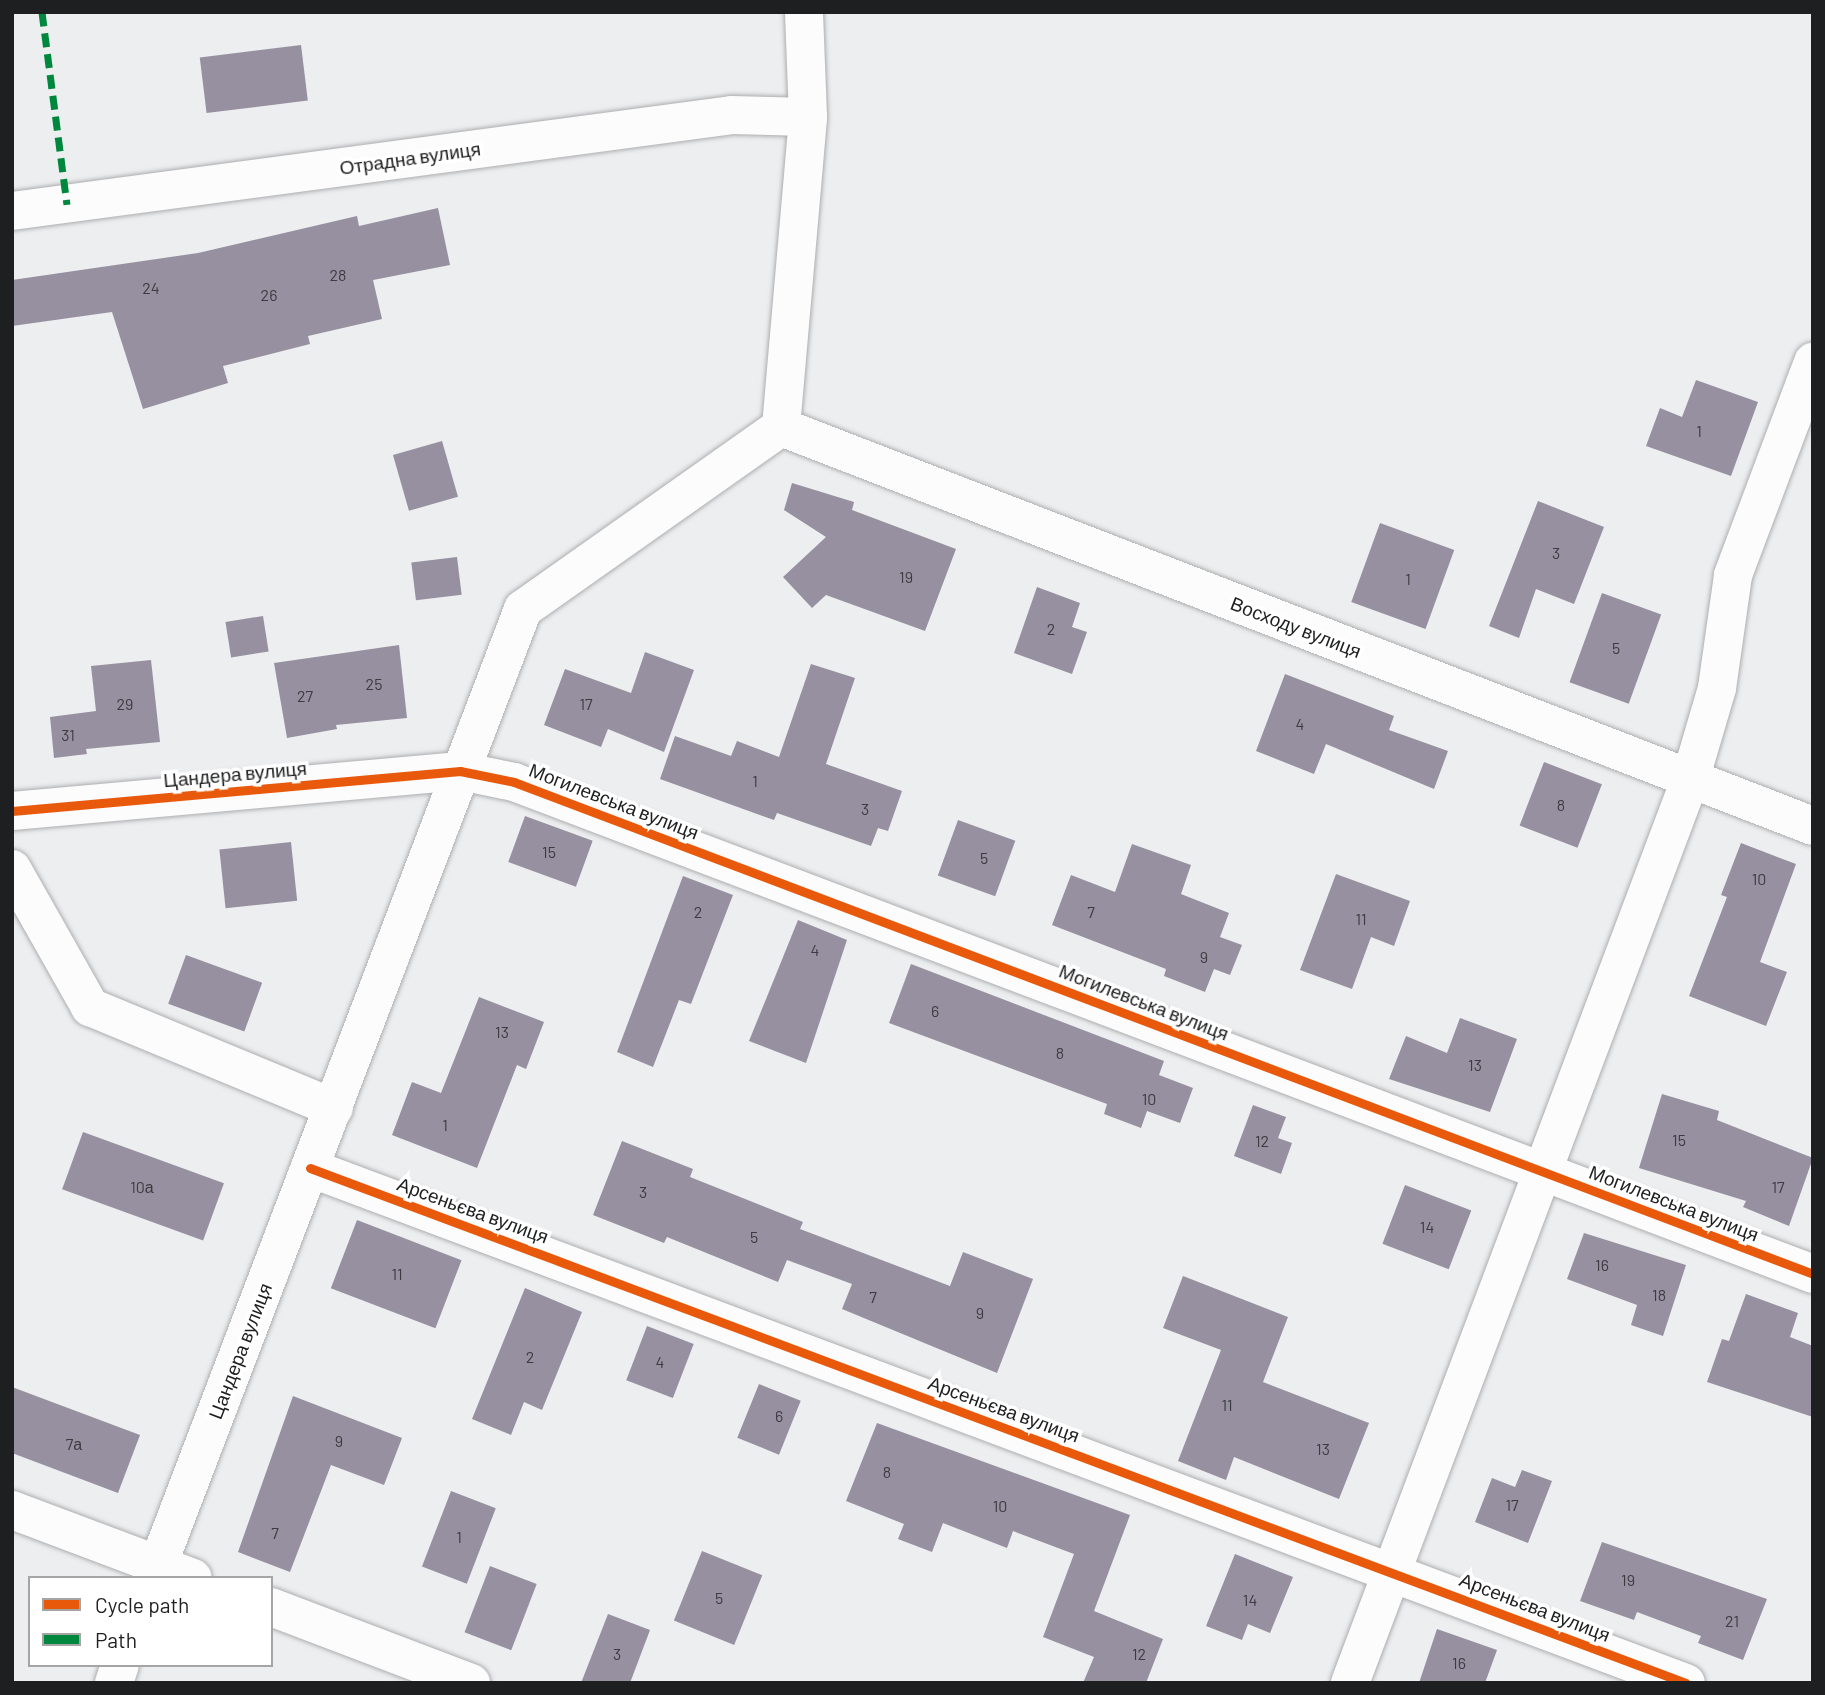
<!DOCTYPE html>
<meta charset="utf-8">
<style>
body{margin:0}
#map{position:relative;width:1825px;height:1695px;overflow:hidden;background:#edeef0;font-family:Barlow,sans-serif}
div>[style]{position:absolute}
.building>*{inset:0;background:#9790a0;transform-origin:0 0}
.roads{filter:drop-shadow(0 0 2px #adaeaf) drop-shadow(0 0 2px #adaeaf)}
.minor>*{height:38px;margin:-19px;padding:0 19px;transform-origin:19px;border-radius:19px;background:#fcfcfd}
.quiet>*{height:7px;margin-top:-3.5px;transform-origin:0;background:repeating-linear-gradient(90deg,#00873e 0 14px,transparent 0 21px)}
.cycleway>*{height:9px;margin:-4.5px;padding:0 4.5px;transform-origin:4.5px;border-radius:4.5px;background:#e8590c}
span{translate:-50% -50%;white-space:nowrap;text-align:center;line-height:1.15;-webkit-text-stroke:7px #fff;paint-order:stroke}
.number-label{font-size:16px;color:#3c3b40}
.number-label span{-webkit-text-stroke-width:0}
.street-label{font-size:19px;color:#1e1f20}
.frame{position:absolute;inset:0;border:14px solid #1e1f20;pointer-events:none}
.legend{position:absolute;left:28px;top:1576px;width:245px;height:91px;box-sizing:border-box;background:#fff;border:2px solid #a5a5a6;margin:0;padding:9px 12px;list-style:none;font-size:21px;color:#1e1f20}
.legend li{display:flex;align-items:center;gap:14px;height:35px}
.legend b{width:35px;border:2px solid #a5a5a6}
</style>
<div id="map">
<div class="building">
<div style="left:301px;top:45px;width:56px;height:102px;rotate:83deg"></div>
<div style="clip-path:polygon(438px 208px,450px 265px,373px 280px,382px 319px,308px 336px,310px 344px,223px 366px,228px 383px,143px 409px,112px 312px,12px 326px,12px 280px,198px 253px,357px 216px,359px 226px)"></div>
<div style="clip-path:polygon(1696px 380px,1758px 402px,1731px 476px,1646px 446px,1660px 408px,1682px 417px)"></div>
<div style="left:442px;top:441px;width:58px;height:51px;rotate:74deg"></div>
<div style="clip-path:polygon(792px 483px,854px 502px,852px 510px,956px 549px,925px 631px,826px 595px,812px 608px,783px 577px,826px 537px,784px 510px)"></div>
<div style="clip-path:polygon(1538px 501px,1604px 527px,1574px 604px,1536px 589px,1519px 638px,1489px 626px)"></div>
<div style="left:1380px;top:523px;width:79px;height:84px;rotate:20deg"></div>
<div style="left:457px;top:557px;width:38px;height:46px;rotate:83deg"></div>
<div style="clip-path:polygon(1037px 587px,1080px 603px,1072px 627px,1087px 632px,1072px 674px,1014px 653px)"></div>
<div style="left:1602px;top:593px;width:63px;height:95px;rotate:20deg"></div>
<div style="left:263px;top:616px;width:36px;height:38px;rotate:81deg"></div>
<div style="clip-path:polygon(399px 645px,407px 718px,336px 725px,337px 729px,287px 738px,274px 663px)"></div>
<div style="clip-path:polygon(645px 652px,694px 670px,664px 752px,608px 729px,601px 747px,544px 725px,565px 669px,631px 693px)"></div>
<div style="clip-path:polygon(151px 660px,160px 742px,86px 749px,87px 754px,54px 758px,50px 717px,96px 711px,91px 666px)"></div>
<div style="clip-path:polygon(811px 664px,855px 678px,826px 764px,902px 791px,888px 831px,878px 828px,871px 846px,777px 813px,774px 820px,660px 779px,675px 736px,731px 756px,737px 741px,779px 757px)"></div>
<div style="clip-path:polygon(1285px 674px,1394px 716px,1389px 730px,1448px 751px,1434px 789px,1326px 744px,1314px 774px,1256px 751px)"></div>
<div style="left:1544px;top:762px;width:62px;height:68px;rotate:21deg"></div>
<div style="left:525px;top:816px;width:72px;height:49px;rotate:20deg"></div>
<div style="left:958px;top:820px;width:61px;height:59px;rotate:20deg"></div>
<div style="left:291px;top:842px;width:59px;height:72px;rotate:84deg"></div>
<div style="clip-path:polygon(1741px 843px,1796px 864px,1760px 962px,1787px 972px,1766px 1026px,1689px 996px,1727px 897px,1721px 895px)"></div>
<div style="clip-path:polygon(1132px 844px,1191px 865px,1181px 894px,1229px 913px,1220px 937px,1242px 945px,1230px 975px,1214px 969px,1205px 992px,1164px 976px,1166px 969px,1052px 925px,1071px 875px,1115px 892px)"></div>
<div style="clip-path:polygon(1336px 874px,1410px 901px,1394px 946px,1371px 937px,1352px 989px,1300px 970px)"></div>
<div style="clip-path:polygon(683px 876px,733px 895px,691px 1004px,679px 1000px,653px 1067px,617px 1052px)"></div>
<div style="clip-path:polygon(798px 920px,847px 940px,806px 1063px,749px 1041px)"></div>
<div style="left:186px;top:955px;width:81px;height:52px;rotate:20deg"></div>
<div style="clip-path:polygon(911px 964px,1164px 1061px,1159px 1075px,1193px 1088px,1180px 1123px,1147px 1111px,1141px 1128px,1104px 1114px,1107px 1104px,889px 1023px)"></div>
<div style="clip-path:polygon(479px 997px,544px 1022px,526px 1069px,517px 1065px,477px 1168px,392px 1135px,412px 1082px,441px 1093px)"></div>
<div style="clip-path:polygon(1460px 1018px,1517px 1039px,1490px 1112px,1389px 1079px,1406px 1036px,1447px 1053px)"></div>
<div style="clip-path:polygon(1662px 1094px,1719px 1111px,1717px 1120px,1813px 1158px,1789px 1226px,1743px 1207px,1746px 1201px,1639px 1168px)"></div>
<div style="clip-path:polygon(1253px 1105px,1286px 1117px,1278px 1138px,1292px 1143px,1281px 1174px,1234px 1156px)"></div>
<div style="left:83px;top:1132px;width:150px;height:61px;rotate:20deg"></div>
<div style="clip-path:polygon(622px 1141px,693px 1169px,690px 1177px,803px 1222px,800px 1229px,950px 1286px,963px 1252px,1033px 1279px,997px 1373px,842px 1309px,852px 1284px,787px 1260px,778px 1282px,667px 1237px,664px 1243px,593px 1215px)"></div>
<div style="left:1405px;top:1185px;width:71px;height:63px;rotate:21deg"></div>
<div style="left:357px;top:1220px;width:112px;height:73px;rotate:21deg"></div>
<div style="clip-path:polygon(1584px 1233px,1686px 1265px,1663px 1336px,1631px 1325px,1637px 1305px,1567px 1279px)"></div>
<div style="clip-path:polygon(1183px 1276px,1288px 1317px,1263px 1382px,1369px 1423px,1339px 1499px,1234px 1457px,1226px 1480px,1178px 1461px,1221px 1350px,1163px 1328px)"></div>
<div style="clip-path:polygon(525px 1288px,582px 1312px,542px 1410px,524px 1402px,511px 1435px,472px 1419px)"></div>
<div style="clip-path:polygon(1746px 1294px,1798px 1313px,1790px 1337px,1813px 1346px,1813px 1417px,1707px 1382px,1722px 1339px,1729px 1341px)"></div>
<div style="left:647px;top:1326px;width:50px;height:58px;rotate:21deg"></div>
<div style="left:759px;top:1384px;width:45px;height:58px;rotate:22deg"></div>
<div style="clip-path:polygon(12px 1387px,140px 1435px,118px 1493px,12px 1453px)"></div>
<div style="clip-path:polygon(293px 1396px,402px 1438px,384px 1485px,331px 1465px,290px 1572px,238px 1552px)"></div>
<div style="clip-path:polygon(877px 1423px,1130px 1515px,1094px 1611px,1163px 1639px,1146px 1683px,1083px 1683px,1094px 1657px,1043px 1637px,1074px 1554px,1013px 1531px,1007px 1548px,943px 1523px,932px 1552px,898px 1539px,904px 1524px,846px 1501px)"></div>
<div style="clip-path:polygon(1522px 1470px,1552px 1481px,1528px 1543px,1475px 1522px,1492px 1478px,1515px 1487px)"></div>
<div style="left:451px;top:1491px;width:48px;height:81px;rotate:21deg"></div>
<div style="clip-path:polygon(1602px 1542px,1767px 1599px,1743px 1660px,1698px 1643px,1701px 1636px,1637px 1612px,1634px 1620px,1580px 1601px)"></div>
<div style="left:702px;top:1551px;width:65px;height:75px;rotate:22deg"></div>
<div style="clip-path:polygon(1235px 1554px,1293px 1577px,1270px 1633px,1248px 1624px,1242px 1640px,1206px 1626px)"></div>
<div style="left:490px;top:1566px;width:50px;height:71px;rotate:21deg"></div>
<div style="clip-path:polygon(608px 1614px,650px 1630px,630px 1683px,581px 1683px)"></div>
<div style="clip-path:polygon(1437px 1629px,1497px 1650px,1485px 1683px,1419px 1683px)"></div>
</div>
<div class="roads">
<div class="minor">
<div style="left:12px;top:211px;width:726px;rotate:-7.59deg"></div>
<div style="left:732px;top:115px;width:76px;rotate:1.5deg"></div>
<div style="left:781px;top:427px;width:1106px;rotate:21.14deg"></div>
<div style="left:781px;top:427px;width:311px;rotate:-85deg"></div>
<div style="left:808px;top:117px;width:105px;rotate:-92.2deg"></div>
<div style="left:12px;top:811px;width:450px;rotate:-5.1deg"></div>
<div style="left:460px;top:771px;width:55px;rotate:11.5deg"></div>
<div style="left:514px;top:782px;width:1389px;rotate:20.74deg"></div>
<div style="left:12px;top:869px;width:159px;rotate:60.5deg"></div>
<div style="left:90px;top:1007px;width:264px;rotate:22.5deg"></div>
<div style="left:310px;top:1168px;width:1469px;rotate:20.52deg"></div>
<div style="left:12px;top:1510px;width:193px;rotate:20.6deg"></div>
<div style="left:153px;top:1578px;width:1037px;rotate:-69.1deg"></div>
<div style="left:523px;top:609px;width:316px;rotate:-35.2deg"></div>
<div style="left:271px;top:1607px;width:214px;rotate:20.8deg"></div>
<div style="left:114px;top:1683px;width:19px;rotate:-72deg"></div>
<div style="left:1350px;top:1683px;width:965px;rotate:-69.37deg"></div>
<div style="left:1690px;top:780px;width:96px;rotate:-73.6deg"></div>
<div style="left:1717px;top:688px;width:114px;rotate:-81.9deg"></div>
<div style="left:1733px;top:575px;width:228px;rotate:-69.4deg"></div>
</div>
</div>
<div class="quiet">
<div style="left:42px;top:12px;width:194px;rotate:82.6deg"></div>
</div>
<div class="cycleway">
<div style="left:12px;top:811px;width:450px;rotate:-5.1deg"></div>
<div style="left:460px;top:771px;width:55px;rotate:11.5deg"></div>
<div style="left:514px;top:782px;width:1389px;rotate:20.74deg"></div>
<div style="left:310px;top:1168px;width:1469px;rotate:20.52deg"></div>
</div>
<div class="number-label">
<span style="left:338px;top:275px">28</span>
<span style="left:151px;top:288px">24</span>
<span style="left:269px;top:295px">26</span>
<span style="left:1699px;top:431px">1</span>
<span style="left:1556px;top:553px">3</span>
<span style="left:906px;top:577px">19</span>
<span style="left:1408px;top:579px">1</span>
<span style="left:1051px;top:629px">2</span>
<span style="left:1616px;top:648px">5</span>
<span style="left:374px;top:684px">25</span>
<span style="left:305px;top:696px">27</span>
<span style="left:125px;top:704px">29</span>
<span style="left:586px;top:704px">17</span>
<span style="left:1300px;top:724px">4</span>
<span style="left:68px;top:735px">31</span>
<span style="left:755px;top:781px">1</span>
<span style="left:1561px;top:805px">8</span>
<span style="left:865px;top:809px">3</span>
<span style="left:549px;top:852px">15</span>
<span style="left:984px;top:858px">5</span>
<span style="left:1759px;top:879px">10</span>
<span style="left:698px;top:912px">2</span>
<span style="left:1091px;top:912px">7</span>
<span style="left:1361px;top:919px">11</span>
<span style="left:815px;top:950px">4</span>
<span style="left:1204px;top:957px">9</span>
<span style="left:935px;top:1011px">6</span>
<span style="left:502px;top:1032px">13</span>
<span style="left:1060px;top:1053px">8</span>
<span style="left:1475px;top:1065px">13</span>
<span style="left:1149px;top:1099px">10</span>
<span style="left:445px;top:1125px">1</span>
<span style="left:1679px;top:1140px">15</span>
<span style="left:1262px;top:1141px">12</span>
<span style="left:142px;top:1187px">10а</span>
<span style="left:1778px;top:1187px">17</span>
<span style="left:643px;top:1192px">3</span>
<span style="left:1427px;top:1227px">14</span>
<span style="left:754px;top:1237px">5</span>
<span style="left:1602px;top:1265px">16</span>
<span style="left:397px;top:1274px">11</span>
<span style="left:1659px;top:1295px">18</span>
<span style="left:873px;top:1297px">7</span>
<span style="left:980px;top:1313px">9</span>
<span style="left:530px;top:1357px">2</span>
<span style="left:660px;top:1362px">4</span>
<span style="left:1227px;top:1405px">11</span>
<span style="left:779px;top:1416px">6</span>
<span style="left:339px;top:1441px">9</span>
<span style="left:74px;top:1444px">7а</span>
<span style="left:1323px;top:1449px">13</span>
<span style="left:887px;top:1472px">8</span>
<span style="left:1512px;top:1505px">17</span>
<span style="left:1000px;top:1506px">10</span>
<span style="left:275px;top:1533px">7</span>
<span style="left:459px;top:1537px">1</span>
<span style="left:1628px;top:1580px">19</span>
<span style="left:719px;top:1598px">5</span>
<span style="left:1250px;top:1600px">14</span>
<span style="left:1732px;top:1621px">21</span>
<span style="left:617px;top:1654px">3</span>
<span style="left:1139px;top:1654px">12</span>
<span style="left:1459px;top:1663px">16</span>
</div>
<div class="street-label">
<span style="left:410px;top:158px;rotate:-8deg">Отрадна вулиця</span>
<span style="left:1296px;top:627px;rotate:21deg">Восходу вулиця</span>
<span style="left:235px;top:774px;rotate:-5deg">Цандера вулиця</span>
<span style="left:614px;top:801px;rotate:21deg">Могилевська вулиця</span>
<span style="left:1144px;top:1002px;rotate:21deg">Могилевська вулиця</span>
<span style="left:1674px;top:1203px;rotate:21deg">Могилевська вулиця</span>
<span style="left:473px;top:1210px;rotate:20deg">Арсеньєва вулиця</span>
<span style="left:240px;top:1351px;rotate:-69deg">Цандера вулиця</span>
<span style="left:1004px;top:1409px;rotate:20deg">Арсеньєва вулиця</span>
<span style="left:1535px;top:1607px;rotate:21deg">Арсеньєва вулиця</span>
</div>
<div class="frame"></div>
<ul class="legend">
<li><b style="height:9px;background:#e8590c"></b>Cycle path</li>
<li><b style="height:9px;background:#00873e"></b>Path</li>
</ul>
</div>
